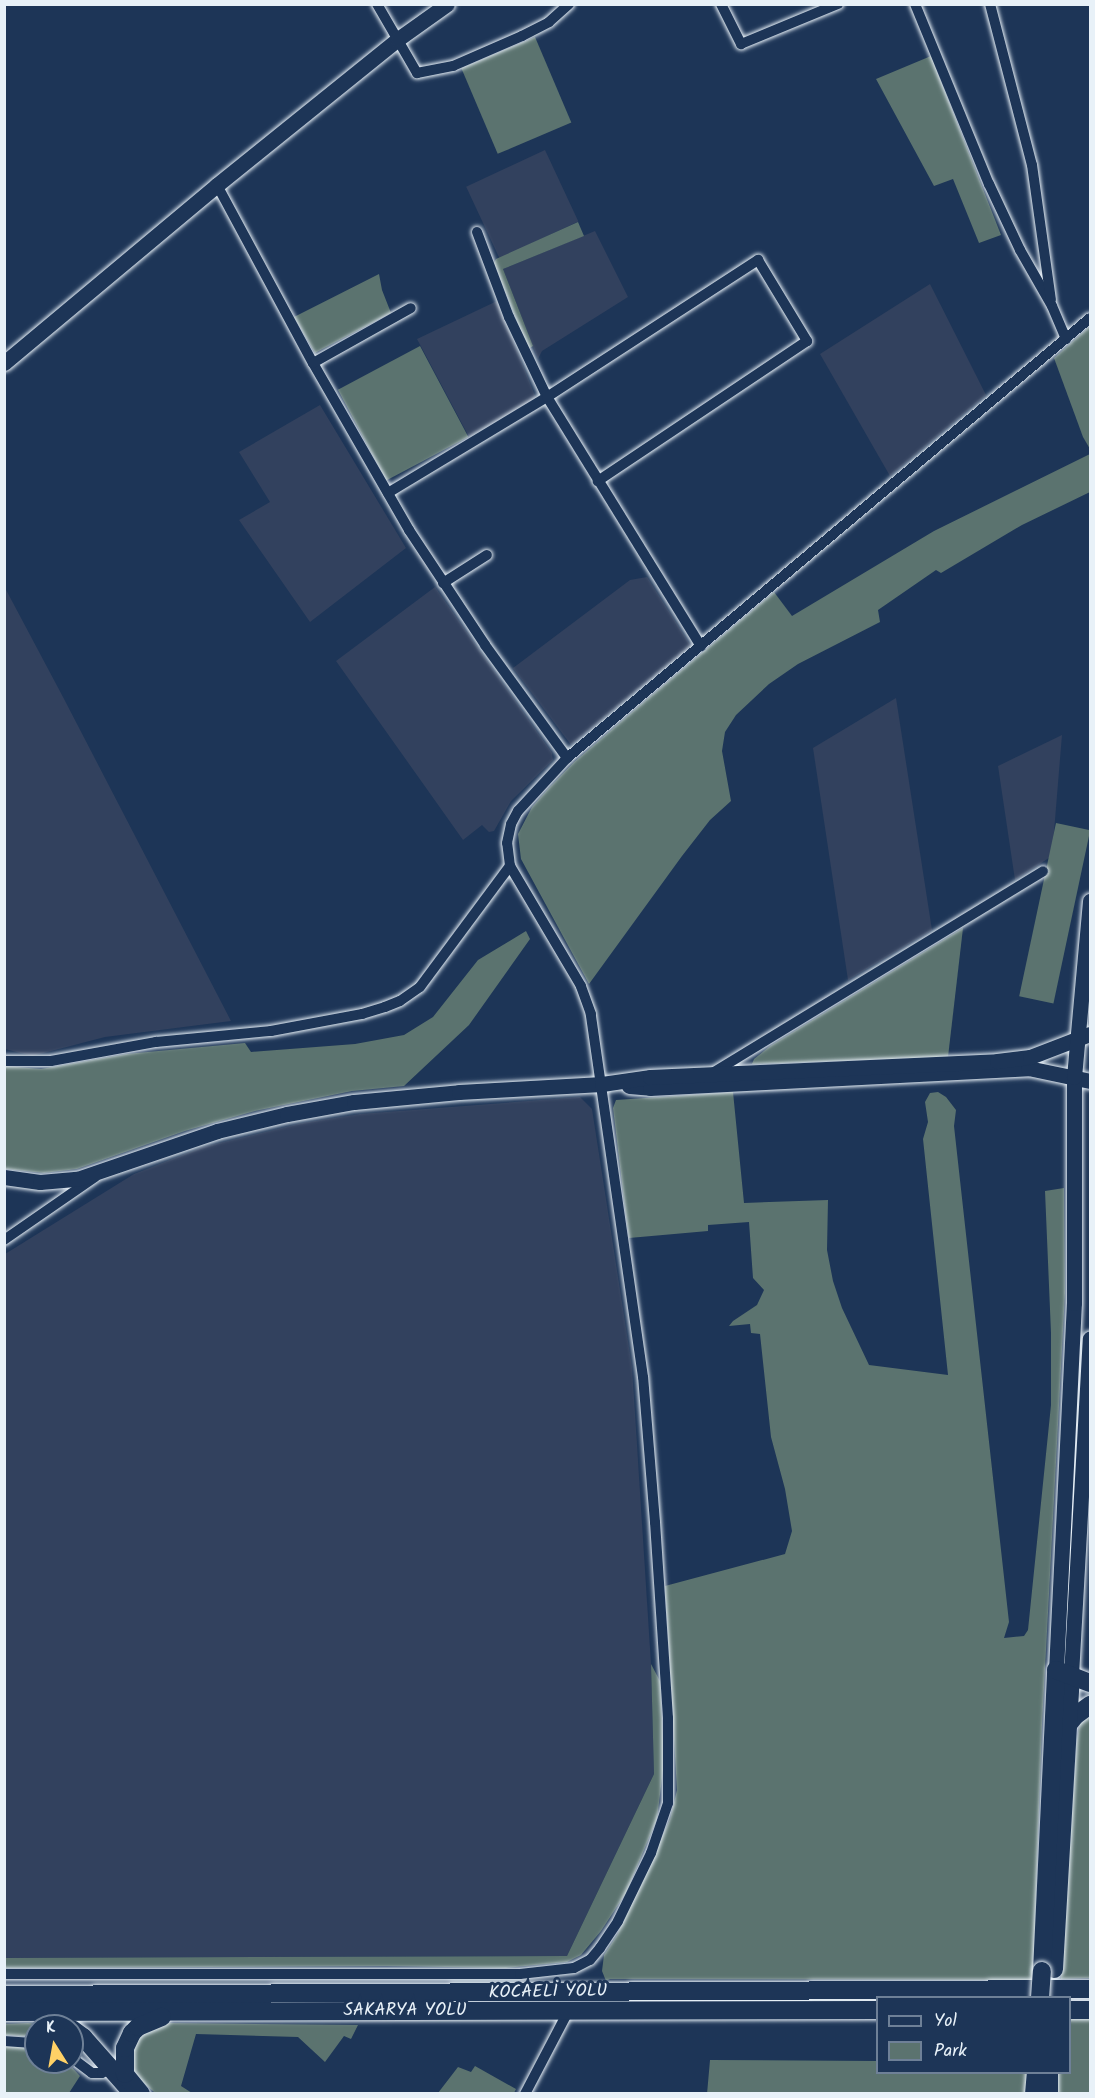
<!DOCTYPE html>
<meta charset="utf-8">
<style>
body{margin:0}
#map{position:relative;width:1095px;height:2098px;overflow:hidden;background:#1d3557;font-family:Kalam,sans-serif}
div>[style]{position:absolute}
.built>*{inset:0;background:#32415e;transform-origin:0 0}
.green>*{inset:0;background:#5b736f;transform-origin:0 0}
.roads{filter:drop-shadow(0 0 2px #e8f1f8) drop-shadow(0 0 2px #e8f1f8)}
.street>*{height:10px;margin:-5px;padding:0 5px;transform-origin:5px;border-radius:5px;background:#1d3557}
.secondary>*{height:15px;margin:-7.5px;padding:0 7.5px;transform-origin:7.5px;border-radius:7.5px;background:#1d3557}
.highway>*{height:18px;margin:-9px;padding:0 9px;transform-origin:9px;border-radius:9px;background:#1d3557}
.bridges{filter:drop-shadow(0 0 2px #e8f1f8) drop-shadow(0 0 2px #e8f1f8)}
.highway-bridge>*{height:18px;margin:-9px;padding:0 9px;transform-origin:9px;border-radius:9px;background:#1d3557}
span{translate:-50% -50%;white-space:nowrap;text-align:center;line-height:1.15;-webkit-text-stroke:6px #1d3557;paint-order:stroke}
.street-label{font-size:18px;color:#e8f1f8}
.frame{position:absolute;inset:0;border:6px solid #e8f1f8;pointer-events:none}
.legend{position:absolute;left:876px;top:1996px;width:195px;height:78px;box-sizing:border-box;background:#1d3557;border:2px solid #6e8097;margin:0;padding:8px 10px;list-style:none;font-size:18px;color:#e8f1f8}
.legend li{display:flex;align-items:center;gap:12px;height:30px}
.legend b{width:30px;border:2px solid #6e8097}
.north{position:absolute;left:24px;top:2014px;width:60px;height:60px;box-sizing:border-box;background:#1d3557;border:2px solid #6e8097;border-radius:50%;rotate:349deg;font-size:16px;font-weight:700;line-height:24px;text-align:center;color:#e8f1f8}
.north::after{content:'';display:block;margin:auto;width:21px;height:27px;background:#ffd166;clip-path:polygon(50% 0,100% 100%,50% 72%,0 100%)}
</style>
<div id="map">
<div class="built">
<div style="left:545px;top:150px;width:79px;height:87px;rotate:65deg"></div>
<div style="clip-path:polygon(595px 231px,628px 297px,542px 351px,538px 359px,503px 269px)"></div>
<div style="clip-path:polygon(930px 284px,986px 395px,890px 476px,820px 354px)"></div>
<div style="clip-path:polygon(497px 301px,536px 398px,469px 437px,417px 339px)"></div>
<div style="clip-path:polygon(320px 405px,406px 548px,310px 622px,239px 520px,270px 502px,239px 452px)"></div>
<div style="clip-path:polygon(647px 577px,691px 646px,571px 745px,513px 668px,630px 580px)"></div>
<div style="clip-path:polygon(4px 586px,63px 697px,231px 1021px,105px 1037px,32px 1056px,5px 1049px)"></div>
<div style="clip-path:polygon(435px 587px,552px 753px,553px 760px,511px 801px,494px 831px,489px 832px,482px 825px,463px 840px,336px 661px)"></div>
<div style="clip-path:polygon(896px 698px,932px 930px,848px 980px,813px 748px)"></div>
<div style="clip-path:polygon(1062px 735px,1052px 856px,1015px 880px,998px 766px)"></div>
<div style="clip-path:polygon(580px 1097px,592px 1109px,632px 1367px,651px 1664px,654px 1774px,567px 1956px,5px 1958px,5px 1254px,134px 1174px,203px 1147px,302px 1123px,360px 1114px)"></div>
</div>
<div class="green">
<div style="left:535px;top:37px;width:93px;height:80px;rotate:67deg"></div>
<div style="clip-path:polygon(931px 56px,1001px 235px,979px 243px,953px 179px,934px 186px,876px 79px)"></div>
<div style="clip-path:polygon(578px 222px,584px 236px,503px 269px,533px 346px,528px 349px,494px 263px,496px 259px)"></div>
<div style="clip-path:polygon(379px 274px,382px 290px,391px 313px,315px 353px,294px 317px)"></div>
<div style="clip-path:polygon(1090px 326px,1090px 449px,1083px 437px,1054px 358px)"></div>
<div style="left:420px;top:346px;width:103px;height:93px;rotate:62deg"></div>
<div style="clip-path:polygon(1090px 454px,1090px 492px,1022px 525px,941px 573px,936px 570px,878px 610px,880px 622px,798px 664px,769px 684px,736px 715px,725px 732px,722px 751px,731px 801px,710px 820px,682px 856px,589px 984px,521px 859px,518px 834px,532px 807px,546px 791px,574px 762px,646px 700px,774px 592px,792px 616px,934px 531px)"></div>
<div style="left:1056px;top:823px;width:35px;height:177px;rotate:12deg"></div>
<div style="clip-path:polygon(963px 928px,948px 1057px,752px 1064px,754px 1059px,770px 1046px)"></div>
<div style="clip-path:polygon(526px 931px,530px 939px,469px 1025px,404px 1086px,352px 1091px,255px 1111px,185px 1131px,77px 1169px,44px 1173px,5px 1169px,5px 1066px,41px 1069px,126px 1054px,245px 1043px,251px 1052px,355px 1044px,404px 1035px,433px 1017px,478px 960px)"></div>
<div style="clip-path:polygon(733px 1092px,744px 1203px,828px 1200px,827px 1250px,833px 1281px,842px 1308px,869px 1365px,948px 1375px,923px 1139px,928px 1122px,925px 1102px,930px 1093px,938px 1092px,946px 1097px,956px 1110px,954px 1126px,1009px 1622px,1004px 1638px,1024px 1636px,1028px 1630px,1051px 1405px,1051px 1333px,1045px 1191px,1064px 1188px,1065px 1293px,1042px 1725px,1033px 1980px,610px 1979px,606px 1981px,602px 1971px,604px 1955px,617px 1935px,670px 1819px,677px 1790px,665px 1586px,785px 1554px,792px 1531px,785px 1489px,771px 1437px,760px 1334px,751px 1333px,750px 1324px,729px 1326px,733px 1321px,757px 1305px,764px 1290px,753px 1278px,749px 1222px,708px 1225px,708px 1231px,629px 1238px,625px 1209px,613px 1108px,616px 1100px)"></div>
<div style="clip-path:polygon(651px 1664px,660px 1681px,664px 1762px,657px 1819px,626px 1893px,601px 1931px,581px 1955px,567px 1962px,506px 1968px,386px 1966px,5px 1968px,4px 1958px,567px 1956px,654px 1774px)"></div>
<div style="clip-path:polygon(1090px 1710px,1090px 1978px,1061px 1979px,1077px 1739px,1080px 1722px)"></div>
<div style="clip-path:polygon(1070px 2019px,1090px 2019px,1090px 2093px,1055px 2094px,1056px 2073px,1070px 2072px)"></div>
<div style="clip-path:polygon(28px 2023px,52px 2026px,36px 2026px,36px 2037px,5px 2035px,5px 2024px)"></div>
<div style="clip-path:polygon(166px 2023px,358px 2025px,351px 2039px,344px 2036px,325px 2062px,298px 2037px,196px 2034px,181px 2086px,192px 2093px,155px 2093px,131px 2071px,132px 2040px)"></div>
<div style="clip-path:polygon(4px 2046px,36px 2047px,36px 2062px,67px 2062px,80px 2076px,69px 2093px,5px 2093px)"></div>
<div style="clip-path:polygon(710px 2060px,877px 2061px,878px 2072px,1029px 2073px,1027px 2093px,707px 2094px)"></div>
<div style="clip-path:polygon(475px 2066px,516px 2089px,514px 2093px,438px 2093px,458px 2067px,471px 2072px)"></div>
</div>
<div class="roads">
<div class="street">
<div style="left:377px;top:4px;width:80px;rotate:59.9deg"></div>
<div style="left:417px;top:73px;width:37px;rotate:-11deg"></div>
<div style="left:453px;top:66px;width:75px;rotate:-23.5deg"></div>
<div style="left:522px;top:36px;width:30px;rotate:-27deg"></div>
<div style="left:549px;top:22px;width:27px;rotate:-42deg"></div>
<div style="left:721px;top:4px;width:45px;rotate:63.4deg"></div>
<div style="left:741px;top:44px;width:105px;rotate:-22.4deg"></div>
<div style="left:915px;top:4px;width:195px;rotate:67.7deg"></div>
<div style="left:989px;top:184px;width:73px;rotate:64.8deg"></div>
<div style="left:1020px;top:250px;width:64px;rotate:60.3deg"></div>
<div style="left:1052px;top:306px;width:36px;rotate:67deg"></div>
<div style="left:990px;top:4px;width:166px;rotate:75.4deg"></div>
<div style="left:1032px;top:165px;width:136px;rotate:82deg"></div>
<div style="left:217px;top:185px;width:202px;rotate:61.7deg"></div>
<div style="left:313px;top:363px;width:193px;rotate:60.1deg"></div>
<div style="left:409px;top:530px;width:138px;rotate:56.5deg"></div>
<div style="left:485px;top:645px;width:140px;rotate:54deg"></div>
<div style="left:477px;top:232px;width:91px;rotate:69.4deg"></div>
<div style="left:509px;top:317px;width:89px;rotate:64.6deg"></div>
<div style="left:547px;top:397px;width:293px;rotate:58.3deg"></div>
<div style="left:313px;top:363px;width:112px;rotate:-29.3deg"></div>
<div style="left:388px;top:493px;width:186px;rotate:-31.1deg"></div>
<div style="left:547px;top:397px;width:252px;rotate:-33deg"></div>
<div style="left:758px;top:260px;width:95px;rotate:58.8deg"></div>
<div style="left:807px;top:341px;width:252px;rotate:146.2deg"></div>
<div style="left:443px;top:583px;width:52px;rotate:-32.5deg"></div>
<div style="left:4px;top:1061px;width:47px"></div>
<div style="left:51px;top:1061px;width:107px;rotate:-10.3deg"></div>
<div style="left:156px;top:1042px;width:116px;rotate:-5.5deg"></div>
<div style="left:271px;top:1031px;width:93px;rotate:-10.6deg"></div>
<div style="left:362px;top:1014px;width:24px;rotate:-17deg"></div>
<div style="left:385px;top:1007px;width:16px;rotate:-22deg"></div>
<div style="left:400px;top:1001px;width:24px;rotate:-35deg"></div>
<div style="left:420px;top:987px;width:151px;rotate:-53.4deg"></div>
<div style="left:711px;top:1074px;width:389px;rotate:-31.4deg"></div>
<div style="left:4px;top:1240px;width:111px;rotate:-34.7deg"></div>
<div style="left:4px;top:1974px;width:516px"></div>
<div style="left:520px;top:1974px;width:54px;rotate:-6.3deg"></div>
<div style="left:574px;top:1968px;width:18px;rotate:-27deg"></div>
<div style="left:590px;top:1960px;width:16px;rotate:-50deg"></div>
<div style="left:600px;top:1948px;width:32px;rotate:-56deg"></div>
<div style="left:618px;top:1921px;width:76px;rotate:-64.1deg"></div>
<div style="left:651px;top:1853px;width:53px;rotate:-71.2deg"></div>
<div style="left:668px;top:1803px;width:85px;rotate:-90deg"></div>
<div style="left:668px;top:1718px;width:196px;rotate:-93.8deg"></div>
<div style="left:655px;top:1522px;width:145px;rotate:-94.7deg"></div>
<div style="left:643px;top:1377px;width:367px;rotate:-98.2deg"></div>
<div style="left:591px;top:1014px;width:30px;rotate:-110deg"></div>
<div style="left:581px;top:986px;width:139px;rotate:-120.6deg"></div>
<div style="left:510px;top:866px;width:23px;rotate:-97deg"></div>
<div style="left:507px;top:843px;width:19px;rotate:-78deg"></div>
<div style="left:511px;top:824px;width:15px;rotate:-62deg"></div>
<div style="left:518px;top:811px;width:72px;rotate:-47.2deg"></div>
<div style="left:567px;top:758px;width:683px;rotate:-40.07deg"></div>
<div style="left:4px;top:2041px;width:32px;rotate:4deg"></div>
<div style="left:72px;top:2058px;width:25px;rotate:37deg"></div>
<div style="left:92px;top:2073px;width:10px"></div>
<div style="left:102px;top:2073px;width:9px;rotate:-36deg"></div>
<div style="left:525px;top:2094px;width:95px;rotate:-62.4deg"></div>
</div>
<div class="secondary">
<div style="left:4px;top:363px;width:278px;rotate:-39.9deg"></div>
<div style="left:217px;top:185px;width:233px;rotate:-38.9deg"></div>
<div style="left:398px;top:39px;width:60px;rotate:-35.5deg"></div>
<div style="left:629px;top:1086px;width:21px;rotate:5deg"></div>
<div style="left:650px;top:1088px;width:379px;rotate:-3deg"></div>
<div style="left:1028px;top:1068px;width:63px;rotate:11.8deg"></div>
<div style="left:4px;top:1177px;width:36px;rotate:8deg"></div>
<div style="left:40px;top:1182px;width:37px;rotate:-5deg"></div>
<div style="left:77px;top:1179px;width:148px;rotate:-18.9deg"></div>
<div style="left:217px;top:1131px;width:72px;rotate:-13.7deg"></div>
<div style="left:287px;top:1114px;width:68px;rotate:-10.2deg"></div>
<div style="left:354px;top:1102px;width:105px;rotate:-5.4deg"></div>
<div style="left:459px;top:1092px;width:143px;rotate:-3.2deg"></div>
<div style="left:602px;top:1084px;width:49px;rotate:-8.3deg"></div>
<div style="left:650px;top:1077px;width:347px;rotate:-2.6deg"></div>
<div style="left:997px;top:1061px;width:33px;rotate:-7deg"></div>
<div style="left:1030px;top:1057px;width:64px;rotate:-21deg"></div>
<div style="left:1056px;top:1670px;width:367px;rotate:-87.2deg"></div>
<div style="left:1074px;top:1303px;width:226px;rotate:-90deg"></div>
<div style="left:1074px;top:1077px;width:177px;rotate:-84.8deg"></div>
<div style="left:1071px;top:1675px;width:337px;rotate:-86.8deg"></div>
</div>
<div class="highway">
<div style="left:1067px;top:1726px;width:13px;rotate:-51deg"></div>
<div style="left:1075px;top:1716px;width:19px;rotate:-36deg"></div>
<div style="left:1054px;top:1969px;width:294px;rotate:-86.7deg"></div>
<div style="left:1042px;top:1971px;width:301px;rotate:-87.3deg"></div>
<div style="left:1056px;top:1670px;width:36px;rotate:21deg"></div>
<div style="left:4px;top:1995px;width:1086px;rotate:-0.32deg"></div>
<div style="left:1070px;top:2010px;width:20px"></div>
<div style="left:4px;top:2012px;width:874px;rotate:-0.13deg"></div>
<div style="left:72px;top:2029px;width:14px;rotate:36deg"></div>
<div style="left:83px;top:2037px;width:68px;rotate:48.6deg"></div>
<div style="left:141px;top:2094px;width:26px;rotate:-129deg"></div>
<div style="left:125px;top:2074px;width:26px;rotate:-90deg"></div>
<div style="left:125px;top:2048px;width:17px;rotate:-65deg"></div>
<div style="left:132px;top:2033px;width:8px;rotate:-45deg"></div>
<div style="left:138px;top:2027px;width:26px;rotate:-23deg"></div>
<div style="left:1034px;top:2094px;width:22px;rotate:-85deg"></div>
<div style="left:1049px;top:2094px;width:22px;rotate:-90deg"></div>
</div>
</div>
<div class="bridges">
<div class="highway-bridge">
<div style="left:1040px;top:1998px;width:27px;rotate:-86deg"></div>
</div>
</div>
<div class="street-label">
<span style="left:548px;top:1993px;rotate:-1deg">KOCAELİ YOLU</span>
<span style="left:405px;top:2011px">SAKARYA YOLU</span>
</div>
<div class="frame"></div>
<ul class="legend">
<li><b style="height:8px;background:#1d3557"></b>Yol</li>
<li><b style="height:16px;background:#5b736f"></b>Park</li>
</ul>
<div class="north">K</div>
</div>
